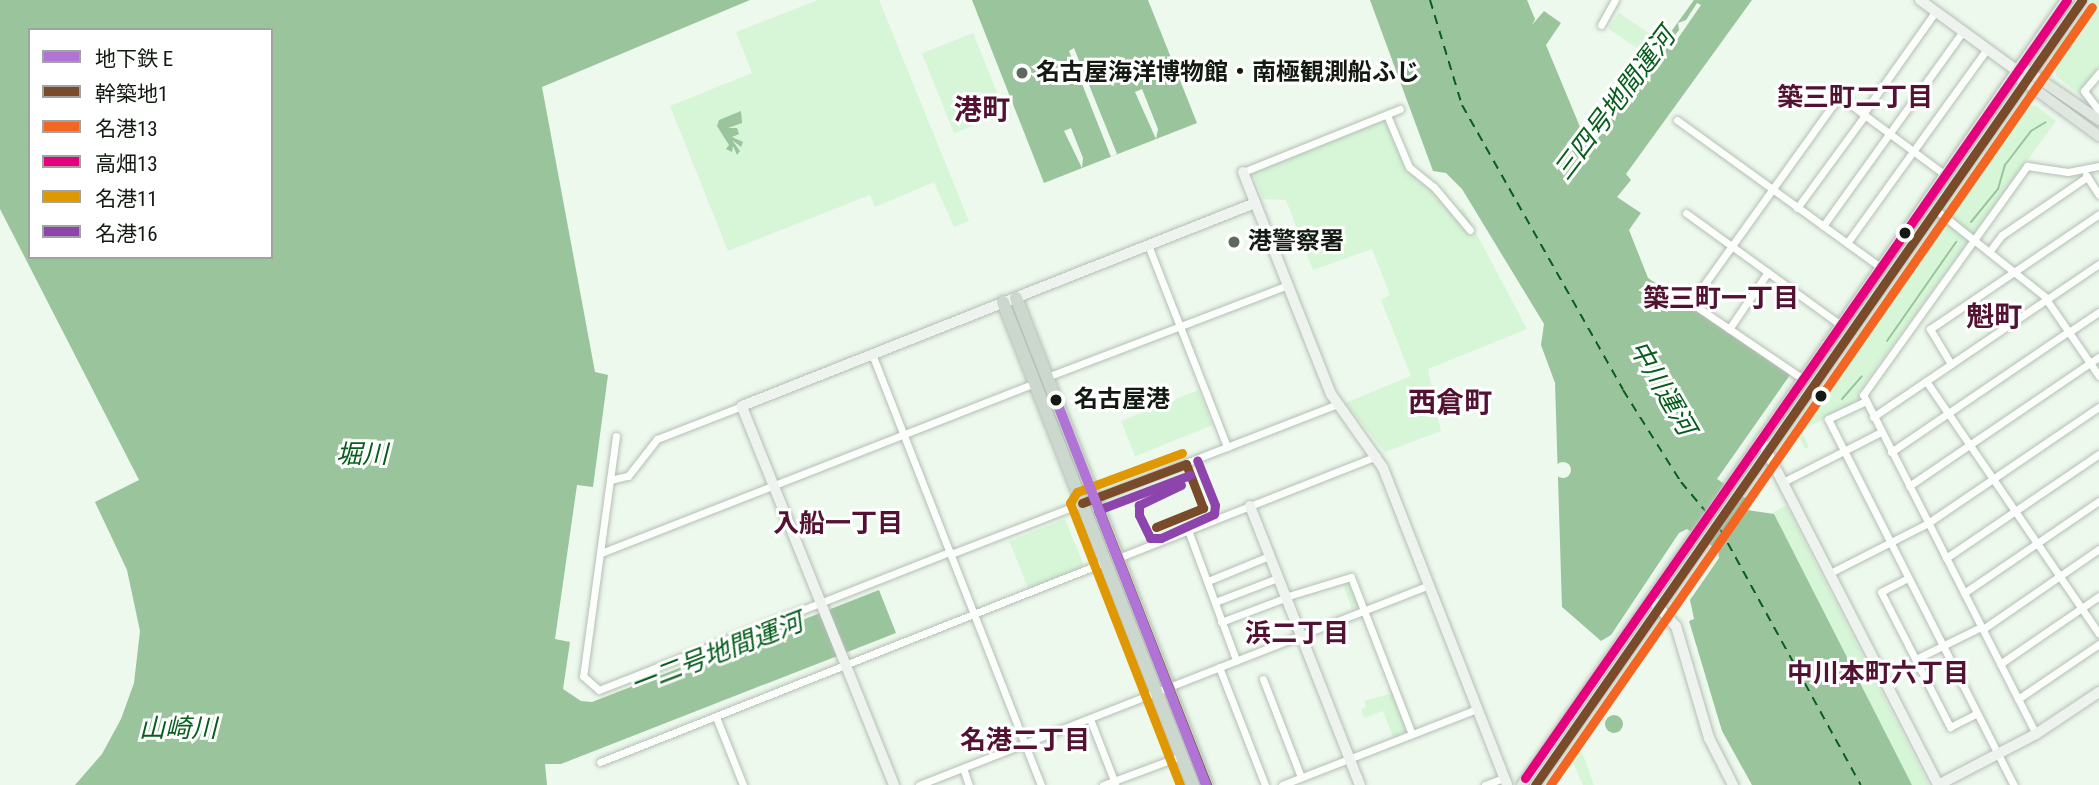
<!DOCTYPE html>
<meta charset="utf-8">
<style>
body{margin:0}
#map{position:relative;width:2099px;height:785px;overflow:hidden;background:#edf9ed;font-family:"Roboto Condensed","Noto Sans JP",sans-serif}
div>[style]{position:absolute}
.green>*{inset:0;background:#d6f6d7;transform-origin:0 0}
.water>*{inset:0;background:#9ac49c}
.round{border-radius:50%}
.pier>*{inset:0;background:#edf9ed}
.stream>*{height:2px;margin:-1px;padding:0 1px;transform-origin:1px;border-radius:1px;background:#9ac49c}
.ferry>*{height:2px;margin-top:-1px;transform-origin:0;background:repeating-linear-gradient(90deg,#075e1c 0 9px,transparent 0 16px)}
.roads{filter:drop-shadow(0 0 2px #b5beb5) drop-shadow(0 0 2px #b5beb5)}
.street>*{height:7px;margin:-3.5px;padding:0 3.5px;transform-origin:3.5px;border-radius:3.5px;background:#fcfefc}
.secondary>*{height:10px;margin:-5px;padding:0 5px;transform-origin:5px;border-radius:5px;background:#eef3ef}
.primary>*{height:10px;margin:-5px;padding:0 5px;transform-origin:5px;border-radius:5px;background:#dfe7e0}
.highway>*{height:12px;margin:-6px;padding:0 6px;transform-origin:6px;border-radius:6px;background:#ccd8cd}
.bus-1>*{height:9px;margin:-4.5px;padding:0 4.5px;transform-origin:4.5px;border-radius:4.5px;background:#7a4b2a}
.bus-2>*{height:9px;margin:-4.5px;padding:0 4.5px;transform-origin:4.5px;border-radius:4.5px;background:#f26522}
.bus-3>*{height:9px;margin:-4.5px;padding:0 4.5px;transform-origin:4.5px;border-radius:4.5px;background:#e5007d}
.bus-4>*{height:9px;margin:-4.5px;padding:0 4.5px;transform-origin:4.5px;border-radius:4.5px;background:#e09802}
.bus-5>*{height:9px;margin:-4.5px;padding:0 4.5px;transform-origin:4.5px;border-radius:4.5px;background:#8e44ad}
.metro-1>*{height:10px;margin:-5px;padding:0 5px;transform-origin:5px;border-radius:5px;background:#b074d6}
.dots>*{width:19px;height:19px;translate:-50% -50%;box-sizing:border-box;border:4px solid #fff;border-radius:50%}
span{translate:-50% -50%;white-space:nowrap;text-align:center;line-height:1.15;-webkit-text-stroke:6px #fff;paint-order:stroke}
.poi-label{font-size:24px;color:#121a12;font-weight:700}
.left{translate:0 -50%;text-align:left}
.stop-label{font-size:24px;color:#121a12;font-weight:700}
.neighbourhood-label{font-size:26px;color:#531231;font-weight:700}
.water-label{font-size:26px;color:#075e1c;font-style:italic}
.quarter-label{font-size:28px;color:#531231;font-weight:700}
.legend{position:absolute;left:28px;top:28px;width:245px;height:231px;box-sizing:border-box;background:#fff;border:2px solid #a0a3a0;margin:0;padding:9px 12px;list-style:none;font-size:21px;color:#121a12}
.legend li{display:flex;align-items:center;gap:14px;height:35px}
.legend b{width:35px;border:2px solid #a0a3a0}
</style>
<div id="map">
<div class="green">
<div style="clip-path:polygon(818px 0,879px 0,969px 221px,954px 227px,934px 182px,875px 207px,870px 195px,728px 251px,670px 106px,752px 73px,736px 32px)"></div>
<div style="clip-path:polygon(2092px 0,2099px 0,2099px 67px,2082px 89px,2083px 97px,2056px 76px,2053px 53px)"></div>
<div style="left:1619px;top:13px;width:42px;height:19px;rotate:34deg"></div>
<div style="left:973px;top:33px;width:86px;height:55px;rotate:68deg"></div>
<div style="clip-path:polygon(2035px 105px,2056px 121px,1858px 393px,1862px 401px,1801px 430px,1809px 447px,1805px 449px,1795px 429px,2016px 109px)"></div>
<div style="clip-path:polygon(1384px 119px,1405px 168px,1456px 211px,1463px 208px,1527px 329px,1428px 369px,1441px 431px,1385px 452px,1345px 403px,1411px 376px,1381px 300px,1390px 295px,1372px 249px,1313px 270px,1286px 200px,1263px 199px,1252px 171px)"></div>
<div style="left:1198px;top:390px;width:38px;height:83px;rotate:68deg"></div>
<div style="clip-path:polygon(1786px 505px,1929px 785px,1912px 785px,1876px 720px,1772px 513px)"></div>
<div style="left:1065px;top:519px;width:52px;height:60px;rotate:68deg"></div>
<div style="clip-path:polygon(1350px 581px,1360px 606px,1352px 609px,1342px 582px)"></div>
<div style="clip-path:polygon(1393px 693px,1408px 731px,1393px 737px,1383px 711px,1364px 718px,1361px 709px,1366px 707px,1364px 701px)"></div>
<div style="clip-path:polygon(1577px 744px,1584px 757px,1594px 785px,1583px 785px,1569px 754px)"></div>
</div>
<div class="water">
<div style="clip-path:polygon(evenodd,0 0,750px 0,542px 87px,595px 372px,608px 375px,593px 487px,577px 485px,555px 639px,570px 642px,563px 689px,581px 701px,592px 702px,879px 590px,896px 633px,561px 764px,545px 764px,547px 785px,75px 785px,102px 754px,121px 719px,134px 683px,140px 631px,127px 570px,95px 502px,139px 480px,0 209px,0 0,30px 30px,271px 30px,271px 257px,30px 257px,30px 30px)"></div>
<div style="clip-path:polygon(972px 0,1148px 0,1197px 123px,1044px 183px)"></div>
<div style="clip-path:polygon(1370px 0,1527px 0,1535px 19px,1532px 25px,1544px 11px,1561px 23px,1546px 45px,1585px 139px,1593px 140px,1694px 0,1752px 0,1626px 174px,1631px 180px,1617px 197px,1641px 213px,1629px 230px,1648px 278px,1790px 375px,1717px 479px,1747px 499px,1747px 510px,1774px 514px,1912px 785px,1752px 785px,1722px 731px,1689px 621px,1694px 619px,1690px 600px,1719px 558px,1718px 550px,1687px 529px,1679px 533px,1611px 635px,1601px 641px,1562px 607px,1555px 383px,1541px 345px,1544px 324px,1462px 189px,1446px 173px,1433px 171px)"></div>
<div style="clip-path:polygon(741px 111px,742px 123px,728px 128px,737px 128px,739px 134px,732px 137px,743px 142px,741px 147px,732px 140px,740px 151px,737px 155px,733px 146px,732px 152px,726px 149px,729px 145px,717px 126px,719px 120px)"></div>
<div class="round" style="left:1605px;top:715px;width:18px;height:18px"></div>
</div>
<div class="pier">
<div style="clip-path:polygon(1697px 3px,1701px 5px,1670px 50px,1666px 47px,1679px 30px,1678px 23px,1686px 20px)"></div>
<div style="clip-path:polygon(1074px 48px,1117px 154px,1111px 157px,1069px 51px)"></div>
<div style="clip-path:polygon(1142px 89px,1158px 129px,1156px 139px,1135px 92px)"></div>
<div style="clip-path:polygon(1071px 128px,1083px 158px,1082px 168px,1064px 131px)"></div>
<div class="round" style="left:1555px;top:462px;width:16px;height:16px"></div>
</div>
<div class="stream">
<div style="left:1971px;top:222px;width:43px;rotate:-50.7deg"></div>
<div style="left:1998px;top:189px;width:25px;rotate:-74deg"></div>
<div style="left:2005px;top:165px;width:43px;rotate:-52.6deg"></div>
<div style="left:2031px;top:131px;width:17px;rotate:-31deg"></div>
<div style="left:1887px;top:341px;width:121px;rotate:-55.1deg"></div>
<div style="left:1842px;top:399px;width:30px;rotate:-49deg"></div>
</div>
<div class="ferry">
<div style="left:1430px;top:0;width:110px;rotate:73.1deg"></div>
<div style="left:1462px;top:105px;width:327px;rotate:60.5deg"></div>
<div style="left:1623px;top:390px;width:109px;rotate:57.8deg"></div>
<div style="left:1681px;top:482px;width:38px;rotate:50deg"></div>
<div style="left:1720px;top:529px;width:292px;rotate:61.2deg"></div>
</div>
<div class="roads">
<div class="street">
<div style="left:1601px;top:25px;width:29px;rotate:-61deg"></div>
<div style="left:2099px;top:73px;width:23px;rotate:130deg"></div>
<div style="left:2084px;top:91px;width:25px;rotate:53deg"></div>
<div style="left:1863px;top:114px;width:126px;rotate:-54.7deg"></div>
<div style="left:1387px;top:115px;width:56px;rotate:67.1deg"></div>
<div style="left:1409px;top:167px;width:32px;rotate:39deg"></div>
<div style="left:1434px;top:187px;width:56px;rotate:50.1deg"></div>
<div style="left:1677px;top:120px;width:251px;rotate:35.9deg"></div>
<div style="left:1243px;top:172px;width:169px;rotate:-21.9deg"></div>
<div style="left:2086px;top:175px;width:24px;rotate:57deg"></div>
<div style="left:1797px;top:208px;width:115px;rotate:-53.8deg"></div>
<div style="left:1936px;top:210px;width:138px;rotate:38.5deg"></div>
<div style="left:2044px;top:296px;width:97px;rotate:55.5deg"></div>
<div style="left:1686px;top:213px;width:191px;rotate:35.9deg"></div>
<div style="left:1823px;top:226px;width:240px;rotate:-54.3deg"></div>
<div style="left:1847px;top:243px;width:239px;rotate:-54.2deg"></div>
<div style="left:1148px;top:245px;width:217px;rotate:68.6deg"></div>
<div style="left:1989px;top:252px;width:21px;rotate:-53deg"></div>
<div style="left:2002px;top:235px;width:103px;rotate:-34.3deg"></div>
<div style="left:1729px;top:329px;width:69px;rotate:-55.6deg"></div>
<div style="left:2069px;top:332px;width:36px;rotate:-34deg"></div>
<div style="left:872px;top:354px;width:463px;rotate:68.6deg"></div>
<div style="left:1951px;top:364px;width:41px;rotate:-121deg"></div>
<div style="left:1930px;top:329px;width:204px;rotate:-34.2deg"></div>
<div style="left:1047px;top:377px;width:258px;rotate:-20.9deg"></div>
<div style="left:1803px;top:379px;width:135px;rotate:-145.8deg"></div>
<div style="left:1691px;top:303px;width:254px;rotate:-54.4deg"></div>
<div style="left:1839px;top:96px;width:131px;rotate:36.6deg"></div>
<div style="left:1926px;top:381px;width:306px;rotate:55.6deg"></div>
<div style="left:1866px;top:401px;width:42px;rotate:154.7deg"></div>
<div style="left:1828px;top:419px;width:411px;rotate:63.1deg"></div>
<div style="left:1873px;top:417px;width:273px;rotate:-34.1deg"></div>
<div style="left:616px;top:436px;width:242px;rotate:97.8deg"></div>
<div style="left:583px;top:676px;width:21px;rotate:41deg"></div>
<div style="left:599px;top:690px;width:377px;rotate:-21.5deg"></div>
<div style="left:1891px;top:452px;width:215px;rotate:-34.2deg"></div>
<div style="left:610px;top:480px;width:18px;rotate:-13deg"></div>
<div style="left:628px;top:476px;width:47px;rotate:-51.9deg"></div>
<div style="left:657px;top:439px;width:91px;rotate:-21.2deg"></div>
<div style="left:1783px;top:482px;width:110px;rotate:-27deg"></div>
<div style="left:1909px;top:486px;width:230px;rotate:-34.2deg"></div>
<div style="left:1188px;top:530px;width:139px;rotate:69.7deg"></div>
<div style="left:601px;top:553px;width:466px;rotate:-21.4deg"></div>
<div style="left:951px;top:554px;width:414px;rotate:-21.2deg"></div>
<div style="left:1118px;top:558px;width:278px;rotate:-21.5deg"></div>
<div style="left:1946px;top:558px;width:185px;rotate:-34.2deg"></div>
<div style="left:1830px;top:573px;width:110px;rotate:-27deg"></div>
<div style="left:1928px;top:523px;width:207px;rotate:-34.2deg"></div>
<div style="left:1908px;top:578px;width:30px;rotate:153deg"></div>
<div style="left:1881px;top:592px;width:152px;rotate:62.9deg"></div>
<div style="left:1950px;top:727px;width:30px;rotate:-27deg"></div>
<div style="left:1208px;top:581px;width:66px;rotate:-22.3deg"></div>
<div style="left:1964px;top:593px;width:163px;rotate:-34.3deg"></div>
<div style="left:1285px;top:597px;width:69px;rotate:-16.9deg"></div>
<div style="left:1351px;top:577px;width:168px;rotate:68.8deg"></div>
<div style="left:1215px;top:602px;width:67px;rotate:-20.9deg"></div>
<div style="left:1221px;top:622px;width:68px;rotate:-20.6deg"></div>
<div style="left:1983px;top:629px;width:141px;rotate:-34.6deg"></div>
<div style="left:1916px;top:659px;width:72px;rotate:-26.2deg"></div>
<div style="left:2000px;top:664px;width:120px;rotate:-34.5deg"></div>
<div style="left:1219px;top:667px;width:127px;rotate:68.7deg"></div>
<div style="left:1263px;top:679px;width:105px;rotate:68.8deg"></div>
<div style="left:2018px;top:699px;width:98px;rotate:-34.2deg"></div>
<div style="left:716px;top:717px;width:73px;rotate:68.3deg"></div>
<div style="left:1090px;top:719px;width:69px;rotate:68.7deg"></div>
<div style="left:2036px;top:734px;width:381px;rotate:-117deg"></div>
<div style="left:1863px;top:395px;width:282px;rotate:-54.4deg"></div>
<div style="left:2027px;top:166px;width:41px;rotate:8.3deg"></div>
<div style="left:2068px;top:172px;width:32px;rotate:-11deg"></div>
<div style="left:600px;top:762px;width:543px;rotate:-21.61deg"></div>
<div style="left:963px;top:768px;width:18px;rotate:71deg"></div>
<div style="left:919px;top:785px;width:548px;rotate:-21.41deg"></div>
<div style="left:1103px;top:785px;width:83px;rotate:-20.4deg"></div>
<div style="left:1282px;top:785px;width:209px;rotate:-21.3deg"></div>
<div style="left:1485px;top:785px;width:19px;rotate:-21deg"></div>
</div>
<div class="secondary">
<div style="left:1920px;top:0;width:119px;rotate:36.1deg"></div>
<div style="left:1243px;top:172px;width:239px;rotate:68.4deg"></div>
<div style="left:1331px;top:394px;width:90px;rotate:54.9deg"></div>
<div style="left:1383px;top:468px;width:340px;rotate:68.6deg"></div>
<div style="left:1761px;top:440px;width:388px;rotate:62.8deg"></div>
<div style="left:1250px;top:506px;width:300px;rotate:68.5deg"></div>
<div style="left:1655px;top:603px;width:31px;rotate:48deg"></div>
<div style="left:1676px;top:626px;width:117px;rotate:73.6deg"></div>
<div style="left:1709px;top:738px;width:53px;rotate:62.9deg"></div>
<div style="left:894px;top:785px;width:408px;rotate:-111.9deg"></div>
<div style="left:742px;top:406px;width:552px;rotate:-21.59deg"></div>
<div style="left:1938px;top:785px;width:110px;rotate:-27.5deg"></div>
<div style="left:2036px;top:734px;width:76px;rotate:-33.7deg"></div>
</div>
<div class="primary">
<div style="left:2026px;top:70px;width:88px;rotate:34.4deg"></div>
<div style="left:2021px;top:79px;width:97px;rotate:36.2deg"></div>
<div style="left:1522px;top:785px;width:955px;rotate:-55.28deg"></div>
<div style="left:1535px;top:785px;width:957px;rotate:-55.13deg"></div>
</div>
<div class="highway">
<div style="left:1016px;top:298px;width:523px;rotate:68.59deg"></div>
<div style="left:1003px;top:302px;width:519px;rotate:68.53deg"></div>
</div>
</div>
<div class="bus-1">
<div style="left:1095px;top:499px;width:307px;rotate:68.6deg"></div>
<div style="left:1082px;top:503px;width:111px;rotate:-20.6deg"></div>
<div style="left:1156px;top:527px;width:51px;rotate:-22deg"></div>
<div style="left:1203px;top:508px;width:47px;rotate:-111.1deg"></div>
<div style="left:1535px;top:785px;width:957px;rotate:-55.13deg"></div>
</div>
<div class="bus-2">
<div style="left:1550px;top:785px;width:948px;rotate:-55.14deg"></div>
</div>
<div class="bus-3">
<div style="left:1525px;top:778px;width:948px;rotate:-55.14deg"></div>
</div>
<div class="bus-4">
<div style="left:1180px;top:785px;width:303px;rotate:-111.3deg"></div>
<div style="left:1070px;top:503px;width:13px;rotate:-58deg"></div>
<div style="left:1077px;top:492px;width:112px;rotate:-20.4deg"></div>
</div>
<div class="bus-5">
<div style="left:1190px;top:475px;width:98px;rotate:159.2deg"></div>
<div style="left:1098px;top:510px;width:291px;rotate:68.6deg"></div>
<div style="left:1181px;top:485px;width:47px;rotate:154.5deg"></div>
<div style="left:1139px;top:505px;width:10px;rotate:90deg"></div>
<div style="left:1139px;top:515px;width:25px;rotate:64deg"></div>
<div style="left:1150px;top:538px;width:11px"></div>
<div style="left:1161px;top:538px;width:58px;rotate:-24.4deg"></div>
<div style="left:1214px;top:514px;width:9px;rotate:-84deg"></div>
<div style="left:1215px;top:505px;width:48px;rotate:-111.8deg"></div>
</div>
<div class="metro-1">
<div style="left:1056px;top:400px;width:413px;rotate:68.7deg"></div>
</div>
<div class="dots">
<div style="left:1022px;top:73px;background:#5f685f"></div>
<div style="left:1905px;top:233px;background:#121a12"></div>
<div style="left:1234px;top:242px;background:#5f685f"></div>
<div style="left:1821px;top:396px;background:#121a12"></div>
<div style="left:1056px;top:400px;background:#121a12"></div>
</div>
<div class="poi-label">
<span class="left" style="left:1036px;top:73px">名古屋海洋博物館・南極観測船ふじ</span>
<span class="left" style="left:1248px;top:242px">港警察署</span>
</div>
<div class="stop-label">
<span class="left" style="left:1074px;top:400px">名古屋港</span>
</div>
<div class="neighbourhood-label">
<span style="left:1855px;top:98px">築三町二丁目</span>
<span style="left:1721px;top:299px">築三町一丁目</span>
<span style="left:838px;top:524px">入船一丁目</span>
<span style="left:1297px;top:634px">浜二丁目</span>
<span style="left:1878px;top:674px">中川本町六丁目</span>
<span style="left:1025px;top:741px">名港二丁目</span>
</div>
<div class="water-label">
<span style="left:1615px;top:104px;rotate:-53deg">三四号地間運河</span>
<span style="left:1662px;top:388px;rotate:60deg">中川運河</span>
<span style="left:362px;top:455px">堀川</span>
<span style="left:717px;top:654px;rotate:-21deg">一二号地間運河</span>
<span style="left:178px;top:729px">山崎川</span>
</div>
<div class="quarter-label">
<span style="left:982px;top:110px">港町</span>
<span style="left:1994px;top:317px">魁町</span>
<span style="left:1450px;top:403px">西倉町</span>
</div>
<ul class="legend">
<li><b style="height:9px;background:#b074d6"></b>地下鉄 E</li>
<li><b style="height:9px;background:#7a4b2a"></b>幹築地1</li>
<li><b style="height:9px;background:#f26522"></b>名港13</li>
<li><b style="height:9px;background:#e5007d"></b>高畑13</li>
<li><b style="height:9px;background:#e09802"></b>名港11</li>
<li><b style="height:9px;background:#8e44ad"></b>名港16</li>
</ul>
</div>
